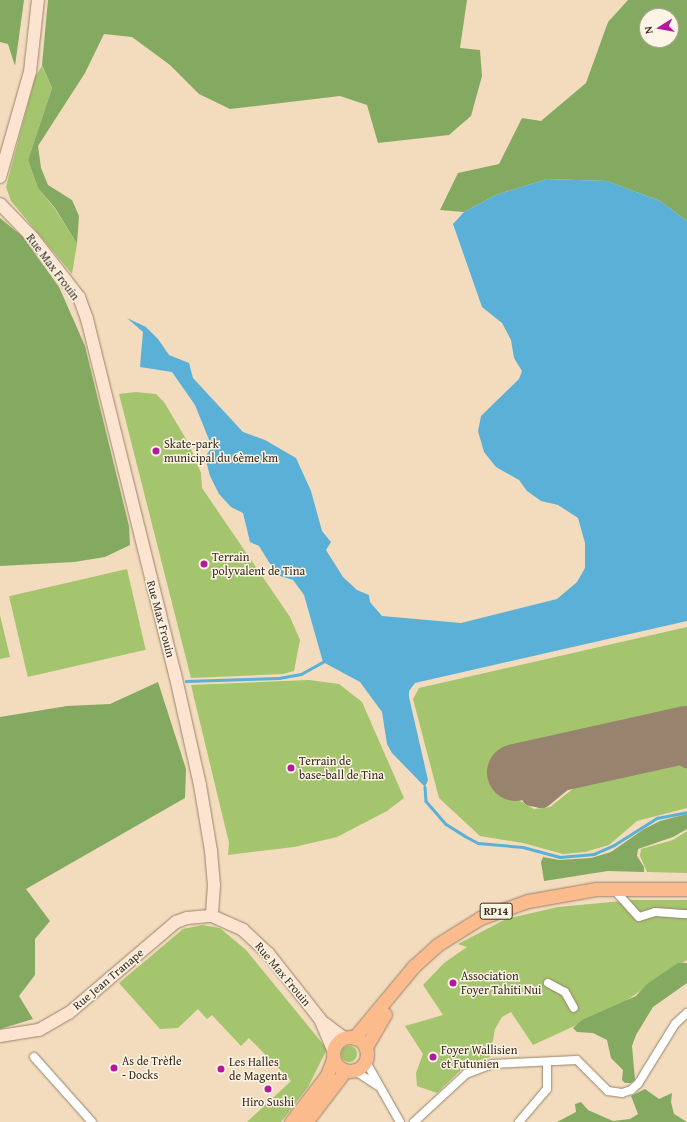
<!DOCTYPE html>
<meta charset="utf-8">
<style>
body{margin:0}
#map{position:relative;width:687px;height:1122px;overflow:hidden;background:#f3dcbd;font-family:"Gentium Book Plus",serif}
div>[style]{position:absolute}
.green>*{inset:0;background:#a4c46d;transform-origin:0 0}
.round{border-radius:50%}
.forest>*{inset:0;background:#83aa60}
.water>*{inset:0;background:#5bb0d7}
.stream>*{height:2.5px;margin:-1.25px;padding:0 1.25px;transform-origin:1.25px;border-radius:1.25px;background:#5bb0d7}
.taxiway>*{height:23px;margin:-11.5px;padding:0 11.5px;transform-origin:11.5px;border-radius:11.5px;background:#97836e}
.runway>*{height:57px;margin:-28.5px;padding:0 28.5px;transform-origin:28.5px;border-radius:28.5px;background:#97836e}
.roads{filter:drop-shadow(0 0 1px #97836e) drop-shadow(0 0 1px #97836e)}
.street>*{height:8px;margin:-4px;padding:0 4px;transform-origin:4px;border-radius:4px;background:#fff}
.secondary>*{height:12px;margin:-6px;padding:0 6px;transform-origin:6px;border-radius:6px;background:#fde4d1}
.primary>*{height:13px;margin:-6.5px;padding:0 6.5px;transform-origin:6.5px;border-radius:6.5px;background:#fbbb8d}
.primary>.ring{margin:-6.5px;padding:0;box-sizing:content-box;background:none;border:13px solid #fbbb8d;border-radius:50%}
.dots>*{width:11px;height:11px;translate:-50% -50%;box-sizing:border-box;border:2px solid #fcf5e5;border-radius:50%}
span{translate:-50% -50%;white-space:nowrap;text-align:center;line-height:1.15;-webkit-text-stroke:3px #fcf5e5;paint-order:stroke}
.shield-label span{padding:1px 3px;background:#fcf5e5;border:1px solid;border-radius:3px;-webkit-text-stroke-width:0}
.shield-label{font-size:11px;color:#3b2a1e;font-weight:700}
.street-label{font-size:12px;color:#3b2a1e}
.poi-label{font-size:12px;color:#3b2a1e}
.left{translate:0 -50%;text-align:left}
.north{position:absolute;left:639px;top:8px;width:40px;height:40px;box-sizing:border-box;background:#fcf5e5;border:1px solid #afa495;border-radius:50%;rotate:259deg;font-size:11px;font-weight:700;line-height:16px;text-align:center;color:#3b2a1e}
.north::after{content:'';display:block;margin:auto;width:14px;height:18px;background:#b5179e;clip-path:polygon(50% 0,100% 100%,50% 72%,0 100%)}
</style>
<div id="map">
<div class="green">
<div style="clip-path:polygon(42px 66px,52px 88px,28px 160px,38px 188px,55px 209px,77px 244px,72px 274px,11px 201px,6px 187px,35px 77px)"></div>
<div style="clip-path:polygon(136px 392px,156px 394px,164px 402px,189px 444px,201px 473px,202px 488px,290px 617px,300px 640px,294px 671px,283px 674px,191px 678px,119px 394px)"></div>
<div style="left:127px;top:569px;width:83px;height:121px;rotate:77deg"></div>
<div style="clip-path:polygon(0 615px,10px 657px,0 659px)"></div>
<div style="clip-path:polygon(687px 627px,687px 714px,506px 754px,517px 799px,534px 809px,550px 807px,584px 780px,669px 759px,687px 768px,687px 808px,637px 821px,609px 845px,585px 852px,563px 854px,523px 843px,480px 836px,439px 798px,413px 699px,419px 688px)"></div>
<div style="clip-path:polygon(309px 680px,339px 684px,362px 702px,404px 798px,387px 811px,337px 837px,294px 847px,228px 855px,229px 843px,191px 685px)"></div>
<div style="clip-path:polygon(687px 831px,687px 873px,647px 872px,640px 856px,641px 849px,673px 840px)"></div>
<div style="clip-path:polygon(633px 900px,687px 900px,687px 960px,618px 1006px,533px 1045px,511px 1012px,502px 1017px,495px 1029px,490px 1057px,467px 1064px,437px 1093px,417px 1086px,416px 1073px,423px 1054px,405px 1026px,443px 1015px,423px 985px,444px 963px,467px 947px,458px 944px,506px 919px,558px 907px)"></div>
<div style="clip-path:polygon(202px 925px,220px 928px,246px 950px,327px 1049px,308px 1087px,281px 1122px,247px 1122px,291px 1081px,249px 1038px,241px 1046px,212px 1015px,207px 1019px,198px 1009px,178px 1028px,160px 1029px,119px 983px,183px 929px)"></div>
<div class="round" style="left:341px;top:1046px;width:16px;height:16px"></div>
</div>
<div class="forest">
<div style="clip-path:polygon(0 0,24px 0,15px 66px,8px 44px,0 42px)"></div>
<div style="clip-path:polygon(48px 0,467px 0,460px 48px,480px 50px,482px 76px,471px 116px,449px 135px,378px 143px,367px 105px,340px 96px,230px 109px,199px 94px,170px 65px,132px 37px,104px 34px,85px 73px,38px 146px,41px 168px,48px 185px,72px 200px,79px 216px,77px 244px,55px 208px,38px 188px,28px 160px,52px 88px,42px 65px)"></div>
<div style="clip-path:polygon(evenodd,628px 0,687px 0,687px 221px,660px 201px,607px 181px,547px 179px,496px 195px,464px 212px,440px 210px,458px 173px,499px 164px,522px 118px,541px 121px,586px 83px,608px 22px,628px 0,647px 16px,671px 16px,671px 40px,647px 40px,647px 16px)"></div>
<div style="clip-path:polygon(0 218px,23px 237px,59px 287px,85px 346px,129px 526px,130px 545px,105px 557px,74px 562px,0 566px)"></div>
<div style="clip-path:polygon(158px 682px,186px 769px,185px 798px,26px 889px,50px 921px,35px 939px,35px 975px,19px 996px,33px 1019px,0 1029px,0 717px,67px 706px,110px 704px)"></div>
<div style="clip-path:polygon(687px 814px,687px 829px,673px 837px,638px 849px,637px 856px,644px 867px,644px 872px,608px 871px,544px 881px,541px 862px,543px 857px,559px 860px,591px 858px,611px 852px,644px 829px,660px 821px)"></div>
<div style="clip-path:polygon(678px 963px,687px 963px,687px 983px,653px 1007px,636px 1035px,632px 1046px,635px 1080px,631px 1083px,625px 1083px,622px 1080px,623px 1070px,611px 1058px,607px 1040px,593px 1033px,577px 1032px,573px 1028px,582px 1020px,636px 996px,647px 984px)"></div>
<div style="clip-path:polygon(645px 1089px,659px 1099px,672px 1093px,671px 1102px,674px 1114px,687px 1122px,557px 1122px,576px 1112px,575px 1104px,581px 1102px,588px 1110px,613px 1121px,630px 1119px,638px 1114px,631px 1096px)"></div>
</div>
<div class="water">
<div style="clip-path:polygon(547px 179px,607px 181px,660px 201px,687px 221px,687px 621px,415px 683px,409px 691px,409px 697px,428px 780px,425px 787px,392px 753px,387px 744px,382px 712px,360px 682px,323px 662px,304px 595px,293px 580px,277px 575px,259px 546px,250px 542px,243px 513px,231px 507px,219px 494px,210px 476px,205px 457px,212px 447px,195px 405px,172px 372px,140px 367px,143px 332px,127px 318px,146px 327px,158px 339px,169px 355px,189px 363px,193px 378px,243px 432px,265px 440px,296px 458px,311px 491px,322px 531px,331px 542px,326px 550px,343px 577px,357px 590px,369px 595px,370px 602px,382px 616px,461px 623px,557px 599px,577px 582px,585px 568px,585px 543px,578px 518px,558px 505px,541px 501px,527px 491px,519px 480px,496px 467px,484px 452px,478px 431px,481px 416px,519px 379px,522px 371px,514px 358px,511px 340px,502px 323px,482px 307px,453px 224px,464px 212px,496px 195px)"></div>
</div>
<div class="stream">
<div style="left:186px;top:681px;width:93px;rotate:-1.8deg"></div>
<div style="left:279px;top:678px;width:22px;rotate:-10deg"></div>
<div style="left:301px;top:674px;width:25px;rotate:-29deg"></div>
<div style="left:425px;top:787px;width:14px;rotate:86deg"></div>
<div style="left:426px;top:801px;width:30px;rotate:49deg"></div>
<div style="left:446px;top:824px;width:22px;rotate:32deg"></div>
<div style="left:465px;top:836px;width:15px;rotate:28deg"></div>
<div style="left:478px;top:843px;width:45px;rotate:5.1deg"></div>
<div style="left:523px;top:847px;width:38px;rotate:15deg"></div>
<div style="left:560px;top:857px;width:34px;rotate:-5deg"></div>
<div style="left:594px;top:854px;width:22px;rotate:-24deg"></div>
<div style="left:614px;top:845px;width:51px;rotate:-32.1deg"></div>
<div style="left:657px;top:818px;width:31px;rotate:-11deg"></div>
</div>
<div class="taxiway">
<div style="left:687px;top:733px;width:13px;rotate:108deg"></div>
<div style="left:683px;top:745px;width:12px;rotate:70deg"></div>
<div style="left:555px;top:763px;width:14px;rotate:-172deg"></div>
<div style="left:541px;top:761px;width:14px;rotate:150deg"></div>
<div style="left:529px;top:768px;width:14px;rotate:107deg"></div>
<div style="left:525px;top:781px;width:15px;rotate:62deg"></div>
<div style="left:532px;top:794px;width:9px;rotate:13deg"></div>
<div style="left:541px;top:796px;width:65px;rotate:-39.4deg"></div>
</div>
<div class="runway">
<div style="left:515px;top:772px;width:176px;rotate:-12.5deg"></div>
</div>
<div class="roads">
<div class="street">
<div style="left:618px;top:894px;width:31px;rotate:48deg"></div>
<div style="left:639px;top:917px;width:17px;rotate:-17deg"></div>
<div style="left:655px;top:912px;width:32px;rotate:4deg"></div>
<div style="left:548px;top:983px;width:19px;rotate:28deg"></div>
<div style="left:565px;top:992px;width:18px;rotate:61deg"></div>
<div style="left:34px;top:1057px;width:87px;rotate:48.3deg"></div>
<div style="left:366px;top:1062px;width:69px;rotate:60.5deg"></div>
<div style="left:355px;top:1071px;width:27px;rotate:33deg"></div>
<div style="left:414px;top:1122px;width:71px;rotate:-42.7deg"></div>
<div style="left:466px;top:1074px;width:28px;rotate:-21deg"></div>
<div style="left:492px;top:1064px;width:85px;rotate:-2.7deg"></div>
<div style="left:577px;top:1060px;width:44px;rotate:45deg"></div>
<div style="left:608px;top:1091px;width:14px;rotate:8deg"></div>
<div style="left:622px;top:1093px;width:9px;rotate:-18deg"></div>
<div style="left:631px;top:1090px;width:9px;rotate:-41deg"></div>
<div style="left:638px;top:1084px;width:70px;rotate:-58.3deg"></div>
<div style="left:675px;top:1024px;width:16px;rotate:-43deg"></div>
<div style="left:519px;top:1122px;width:43px;rotate:-49.7deg"></div>
<div style="left:547px;top:1089px;width:27px;rotate:-90deg"></div>
</div>
<div class="secondary">
<div style="left:0;top:177px;width:109px;rotate:-74.1deg"></div>
<div style="left:30px;top:72px;width:72px;rotate:-83.7deg"></div>
<div style="left:0;top:204px;width:47px;rotate:45.9deg"></div>
<div style="left:33px;top:238px;width:75px;rotate:52.1deg"></div>
<div style="left:79px;top:297px;width:23px;rotate:70deg"></div>
<div style="left:87px;top:319px;width:366px;rotate:76.1deg"></div>
<div style="left:175px;top:674px;width:114px;rotate:77.3deg"></div>
<div style="left:200px;top:785px;width:67px;rotate:80.5deg"></div>
<div style="left:211px;top:851px;width:34px;rotate:85deg"></div>
<div style="left:214px;top:885px;width:31px;rotate:94deg"></div>
<div style="left:324px;top:1023px;width:25px;rotate:37deg"></div>
<div style="left:0;top:1036px;width:39px;rotate:-9deg"></div>
<div style="left:39px;top:1030px;width:34px;rotate:-30deg"></div>
<div style="left:69px;top:1013px;width:140px;rotate:-40.4deg"></div>
<div style="left:176px;top:922px;width:12px;rotate:-20deg"></div>
<div style="left:187px;top:918px;width:25px;rotate:-5deg"></div>
<div style="left:212px;top:916px;width:34px;rotate:24deg"></div>
<div style="left:243px;top:930px;width:34px;rotate:43deg"></div>
<div style="left:268px;top:953px;width:84px;rotate:51.8deg"></div>
<div style="left:320px;top:1019px;width:33px;rotate:67deg"></div>
</div>
<div class="primary">
<div class="ring" style="left:333px;top:1037px;width:21px;height:21px"></div>
<div style="left:354px;top:1038px;width:94px;rotate:-50.2deg"></div>
<div style="left:414px;top:966px;width:31px;rotate:-42deg"></div>
<div style="left:437px;top:945px;width:51px;rotate:-32.1deg"></div>
<div style="left:480px;top:918px;width:51px;rotate:-19.5deg"></div>
<div style="left:528px;top:901px;width:69px;rotate:-10deg"></div>
<div style="left:596px;top:889px;width:91px"></div>
<div style="left:366px;top:1047px;width:38px;rotate:-60deg"></div>
<div style="left:291px;top:1122px;width:59px;rotate:-52.5deg"></div>
<div style="left:327px;top:1075px;width:17px;rotate:-69deg"></div>
<div style="left:306px;top:1122px;width:64px;rotate:-52.6deg"></div>
</div>
</div>
<div class="dots">
<div style="left:156px;top:451px;background:#b5179e"></div>
<div style="left:204px;top:564px;background:#b5179e"></div>
<div style="left:291px;top:768px;background:#b5179e"></div>
<div style="left:453px;top:983px;background:#b5179e"></div>
<div style="left:433px;top:1057px;background:#b5179e"></div>
<div style="left:114px;top:1068px;background:#b5179e"></div>
<div style="left:221px;top:1069px;background:#b5179e"></div>
<div style="left:268px;top:1089px;background:#b5179e"></div>
</div>
<div class="shield-label">
<span style="left:496px;top:911px">RP14</span>
</div>
<div class="street-label">
<span style="left:53px;top:267px;rotate:53deg">Rue Max Frouin</span>
<span style="left:161px;top:619px;rotate:75deg">Rue Max Frouin</span>
<span style="left:283px;top:974px;rotate:50deg">Rue Max Frouin</span>
<span style="left:108px;top:979px;rotate:-40deg">Rue Jean Tranape</span>
</div>
<div class="poi-label">
<span class="left" style="left:164px;top:451px">Skate-park<br>municipal du 6ème km</span>
<span class="left" style="left:212px;top:564px">Terrain<br>polyvalent de Tina</span>
<span class="left" style="left:299px;top:768px">Terrain de<br>base-ball de Tina</span>
<span class="left" style="left:461px;top:983px">Association<br>Foyer Tahiti Nui</span>
<span class="left" style="left:441px;top:1057px">Foyer Wallisien<br>et Futunien</span>
<span class="left" style="left:122px;top:1068px">As de Trèfle<br>- Docks</span>
<span class="left" style="left:229px;top:1069px">Les Halles<br>de Magenta</span>
<span style="left:268px;top:1102px">Hiro Sushi</span>
</div>
<div class="north">N</div>
</div>
